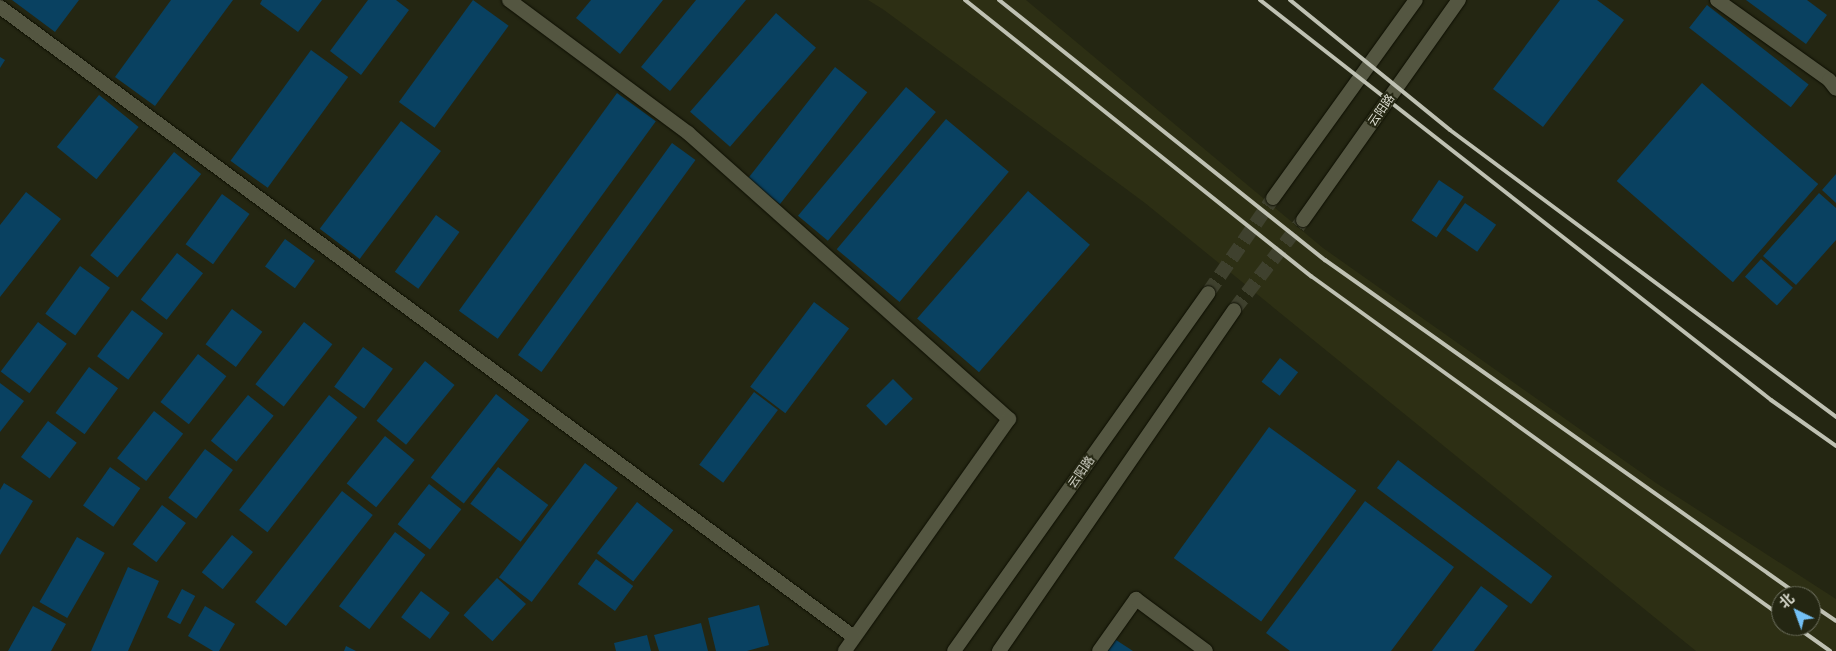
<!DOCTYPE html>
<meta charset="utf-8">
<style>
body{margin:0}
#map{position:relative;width:1836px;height:651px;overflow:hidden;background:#242612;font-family:Manrope,"Noto Sans SC",sans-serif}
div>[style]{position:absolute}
.built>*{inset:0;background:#2d2f14}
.building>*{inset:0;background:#094161;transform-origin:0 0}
.tertiary-tunnel>*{height:14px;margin-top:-7px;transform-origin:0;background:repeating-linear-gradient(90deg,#3f412e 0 14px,transparent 0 21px)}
.roads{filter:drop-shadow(0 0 1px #0d0e00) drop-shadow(0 0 1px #0d0e00)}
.service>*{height:14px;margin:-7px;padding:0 7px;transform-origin:7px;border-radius:7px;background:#545641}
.minor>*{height:14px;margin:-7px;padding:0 7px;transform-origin:7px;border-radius:7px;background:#545641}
.tertiary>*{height:14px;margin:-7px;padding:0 7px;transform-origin:7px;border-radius:7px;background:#545641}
.rail>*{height:4px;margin:-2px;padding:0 2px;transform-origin:2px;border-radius:2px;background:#bfc1b3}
span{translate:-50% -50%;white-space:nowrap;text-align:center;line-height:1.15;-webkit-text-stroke:4px #242612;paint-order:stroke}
.street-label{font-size:12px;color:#d9dace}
.north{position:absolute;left:1771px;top:586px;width:50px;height:50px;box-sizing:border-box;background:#242612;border:1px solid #6c6e5d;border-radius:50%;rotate:318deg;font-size:14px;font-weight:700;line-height:20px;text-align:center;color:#d9dace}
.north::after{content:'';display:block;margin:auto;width:18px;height:22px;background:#73c0f6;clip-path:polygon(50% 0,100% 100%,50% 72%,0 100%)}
</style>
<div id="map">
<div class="built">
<div style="clip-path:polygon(evenodd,868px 0,1026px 0,1323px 248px,1656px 483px,1836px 599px,1836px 651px,1696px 651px,1145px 203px,884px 10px,868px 0,1781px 596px,1811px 596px,1811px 626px,1781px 626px,1781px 596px)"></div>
</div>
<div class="building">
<div style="clip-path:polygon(12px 0,79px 0,55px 32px)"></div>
<div style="clip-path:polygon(171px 0,233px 0,155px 106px,115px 77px)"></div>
<div style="clip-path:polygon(262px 0,322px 0,298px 32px,260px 4px)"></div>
<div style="clip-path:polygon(368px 0,396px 0,409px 10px,361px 75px,330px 51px)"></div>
<div style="left:473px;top:0;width:44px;height:126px;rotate:36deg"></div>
<div style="clip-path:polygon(591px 0,663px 0,620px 54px,576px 18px)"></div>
<div style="clip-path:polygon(696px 0,746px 0,670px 91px,641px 67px)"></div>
<div style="clip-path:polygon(1560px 0,1597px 0,1624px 20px,1543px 127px,1493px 89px)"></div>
<div style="clip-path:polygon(1746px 0,1807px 0,1827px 15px,1806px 44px)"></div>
<div style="left:1707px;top:5px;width:129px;height:29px;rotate:38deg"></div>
<div style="left:776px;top:13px;width:53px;height:131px;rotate:41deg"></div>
<div style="left:311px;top:50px;width:46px;height:137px;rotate:36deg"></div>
<div style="clip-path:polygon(0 57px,5px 60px,0 68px)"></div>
<div style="left:835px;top:67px;width:41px;height:142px;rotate:38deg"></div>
<div style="left:1702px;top:83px;width:154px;height:130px;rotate:41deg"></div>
<div style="left:906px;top:87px;width:39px;height:168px;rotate:40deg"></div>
<div style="left:617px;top:93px;width:48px;height:269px;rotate:36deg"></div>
<div style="left:99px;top:95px;width:51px;height:67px;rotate:39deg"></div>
<div style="left:946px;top:119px;width:82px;height:170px;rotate:40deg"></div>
<div style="left:401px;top:121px;width:50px;height:135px;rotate:37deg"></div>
<div style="left:672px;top:143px;width:29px;height:262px;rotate:36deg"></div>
<div style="left:174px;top:152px;width:35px;height:133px;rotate:39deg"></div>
<div style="clip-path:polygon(1836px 174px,1836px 203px,1822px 190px)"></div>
<div style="left:1439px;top:180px;width:30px;height:49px;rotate:34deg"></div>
<div style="left:1028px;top:191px;width:82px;height:169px;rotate:41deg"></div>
<div style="clip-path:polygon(26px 192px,61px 219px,0 297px,0 225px)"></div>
<div style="clip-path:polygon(1819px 193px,1836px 208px,1836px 240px,1796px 285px,1763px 256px)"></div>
<div style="left:222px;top:194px;width:34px;height:62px;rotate:36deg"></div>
<div style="left:1465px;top:203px;width:38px;height:33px;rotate:35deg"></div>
<div style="left:436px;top:215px;width:29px;height:70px;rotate:36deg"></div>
<div style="left:285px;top:239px;width:37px;height:34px;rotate:36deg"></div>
<div style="left:177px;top:253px;width:33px;height:59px;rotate:38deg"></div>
<div style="left:1761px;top:259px;width:43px;height:24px;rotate:42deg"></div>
<div style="left:80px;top:266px;width:37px;height:59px;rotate:36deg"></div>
<div style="left:814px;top:302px;width:44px;height:106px;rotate:37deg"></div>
<div style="left:232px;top:309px;width:38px;height:44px;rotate:37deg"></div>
<div style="left:132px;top:310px;width:39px;height:58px;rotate:37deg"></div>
<div style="left:38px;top:322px;width:36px;height:62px;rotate:37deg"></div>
<div style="left:304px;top:322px;width:36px;height:79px;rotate:38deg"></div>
<div style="left:363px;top:347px;width:37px;height:49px;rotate:36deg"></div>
<div style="left:198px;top:354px;width:36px;height:61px;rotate:38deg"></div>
<div style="left:1280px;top:358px;width:23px;height:30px;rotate:38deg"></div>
<div style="left:425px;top:361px;width:38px;height:77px;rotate:39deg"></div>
<div style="left:89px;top:367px;width:36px;height:57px;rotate:36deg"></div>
<div style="left:893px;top:379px;width:28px;height:38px;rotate:45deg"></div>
<div style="clip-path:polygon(0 383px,24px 401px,0 432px)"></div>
<div style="left:754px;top:392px;width:30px;height:91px;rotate:37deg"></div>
<div style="left:496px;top:394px;width:42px;height:106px;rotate:38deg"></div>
<div style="left:248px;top:395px;width:33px;height:59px;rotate:39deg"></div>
<div style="left:329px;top:395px;width:36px;height:146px;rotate:38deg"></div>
<div style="left:154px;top:411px;width:37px;height:60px;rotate:38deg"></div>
<div style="left:48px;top:421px;width:36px;height:45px;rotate:37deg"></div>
<div style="left:1269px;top:427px;width:108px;height:162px;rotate:36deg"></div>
<div style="left:385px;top:436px;width:38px;height:61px;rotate:39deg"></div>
<div style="left:205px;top:449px;width:35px;height:61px;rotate:37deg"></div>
<div style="left:1398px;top:460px;width:193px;height:35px;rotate:37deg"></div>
<div style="left:585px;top:463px;width:41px;height:143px;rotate:37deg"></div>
<div style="left:110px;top:467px;width:37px;height:47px;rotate:35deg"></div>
<div style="left:498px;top:467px;width:63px;height:46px;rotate:37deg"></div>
<div style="clip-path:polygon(4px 483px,33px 501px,0 555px,0 490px)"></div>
<div style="left:429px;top:484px;width:41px;height:51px;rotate:38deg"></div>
<div style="left:342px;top:491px;width:39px;height:141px;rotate:38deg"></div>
<div style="clip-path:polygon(1365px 501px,1454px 567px,1391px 651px,1290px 651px,1266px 633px)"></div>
<div style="left:637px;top:502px;width:46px;height:65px;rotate:38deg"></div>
<div style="left:162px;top:505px;width:30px;height:49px;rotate:37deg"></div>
<div style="left:395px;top:532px;width:38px;height:93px;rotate:37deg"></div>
<div style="left:232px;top:535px;width:27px;height:48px;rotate:39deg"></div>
<div style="left:77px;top:537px;width:32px;height:75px;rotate:30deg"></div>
<div style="left:596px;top:559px;width:46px;height:31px;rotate:36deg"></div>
<div style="clip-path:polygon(128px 567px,159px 581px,128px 651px,91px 651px)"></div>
<div style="left:497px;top:578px;width:39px;height:50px;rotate:42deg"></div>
<div style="clip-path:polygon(1481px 586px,1508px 606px,1474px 651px,1432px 651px)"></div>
<div style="left:182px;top:589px;width:15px;height:32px;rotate:28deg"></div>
<div style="left:421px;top:591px;width:36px;height:33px;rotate:37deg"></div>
<div style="clip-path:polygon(759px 605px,769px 645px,747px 651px,716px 651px,708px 618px)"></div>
<div style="clip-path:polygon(33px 606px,66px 624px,51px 651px,8px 651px)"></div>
<div style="clip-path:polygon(205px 606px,235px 624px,219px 651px,213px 651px,188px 636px)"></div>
<div style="clip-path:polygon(701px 623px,708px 651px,659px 651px,654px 635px)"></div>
<div style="clip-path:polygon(647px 635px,651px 651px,616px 651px,614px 643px)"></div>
<div style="clip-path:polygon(1113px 638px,1133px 651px,1104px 651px)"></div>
<div style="clip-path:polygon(346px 646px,356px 651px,344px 651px)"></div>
</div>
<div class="tertiary-tunnel">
<div style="left:1208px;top:293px;width:115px;rotate:-55.6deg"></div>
<div style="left:1234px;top:310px;width:113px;rotate:-52.5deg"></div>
</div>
<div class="roads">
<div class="service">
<div style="left:1717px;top:0;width:138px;rotate:35.5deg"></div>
<div style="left:1829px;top:80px;width:11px;rotate:52deg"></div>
</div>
<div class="minor">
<div style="left:509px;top:0;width:223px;rotate:36.6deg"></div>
<div style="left:688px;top:133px;width:430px;rotate:41.7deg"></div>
<div style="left:1009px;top:419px;width:284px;rotate:125.3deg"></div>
<div style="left:0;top:7px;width:1061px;rotate:36.42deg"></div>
<div style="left:1099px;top:651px;width:64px;rotate:-54.6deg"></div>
<div style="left:1136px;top:599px;width:87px;rotate:36.6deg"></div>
</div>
<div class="tertiary">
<div style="left:1273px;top:198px;width:244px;rotate:-54.2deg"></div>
<div style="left:1303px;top:220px;width:270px;rotate:-54.7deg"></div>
<div style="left:954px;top:651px;width:439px;rotate:-54.6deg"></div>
<div style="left:999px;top:651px;width:414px;rotate:-55.4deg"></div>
</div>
</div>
<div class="rail">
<div style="left:965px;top:0;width:443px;rotate:38.6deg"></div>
<div style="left:1311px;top:276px;width:580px;rotate:35.88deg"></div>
<div style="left:999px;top:0;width:417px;rotate:38.6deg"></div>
<div style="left:1325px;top:260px;width:582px;rotate:35.27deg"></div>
<div style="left:1260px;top:0;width:649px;rotate:38.05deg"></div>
<div style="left:1771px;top:400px;width:80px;rotate:35.3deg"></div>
<div style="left:1290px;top:0;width:206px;rotate:39.1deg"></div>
<div style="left:1450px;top:130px;width:481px;rotate:36.6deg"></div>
<div style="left:1811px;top:604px;width:30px;rotate:34deg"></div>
<div style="left:1795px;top:626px;width:43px;rotate:35.5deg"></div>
</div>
<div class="street-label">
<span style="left:1381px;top:110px;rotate:-55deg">云阳路</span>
<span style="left:1081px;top:472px;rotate:-55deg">云阳路</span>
</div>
<div class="north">北</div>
</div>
